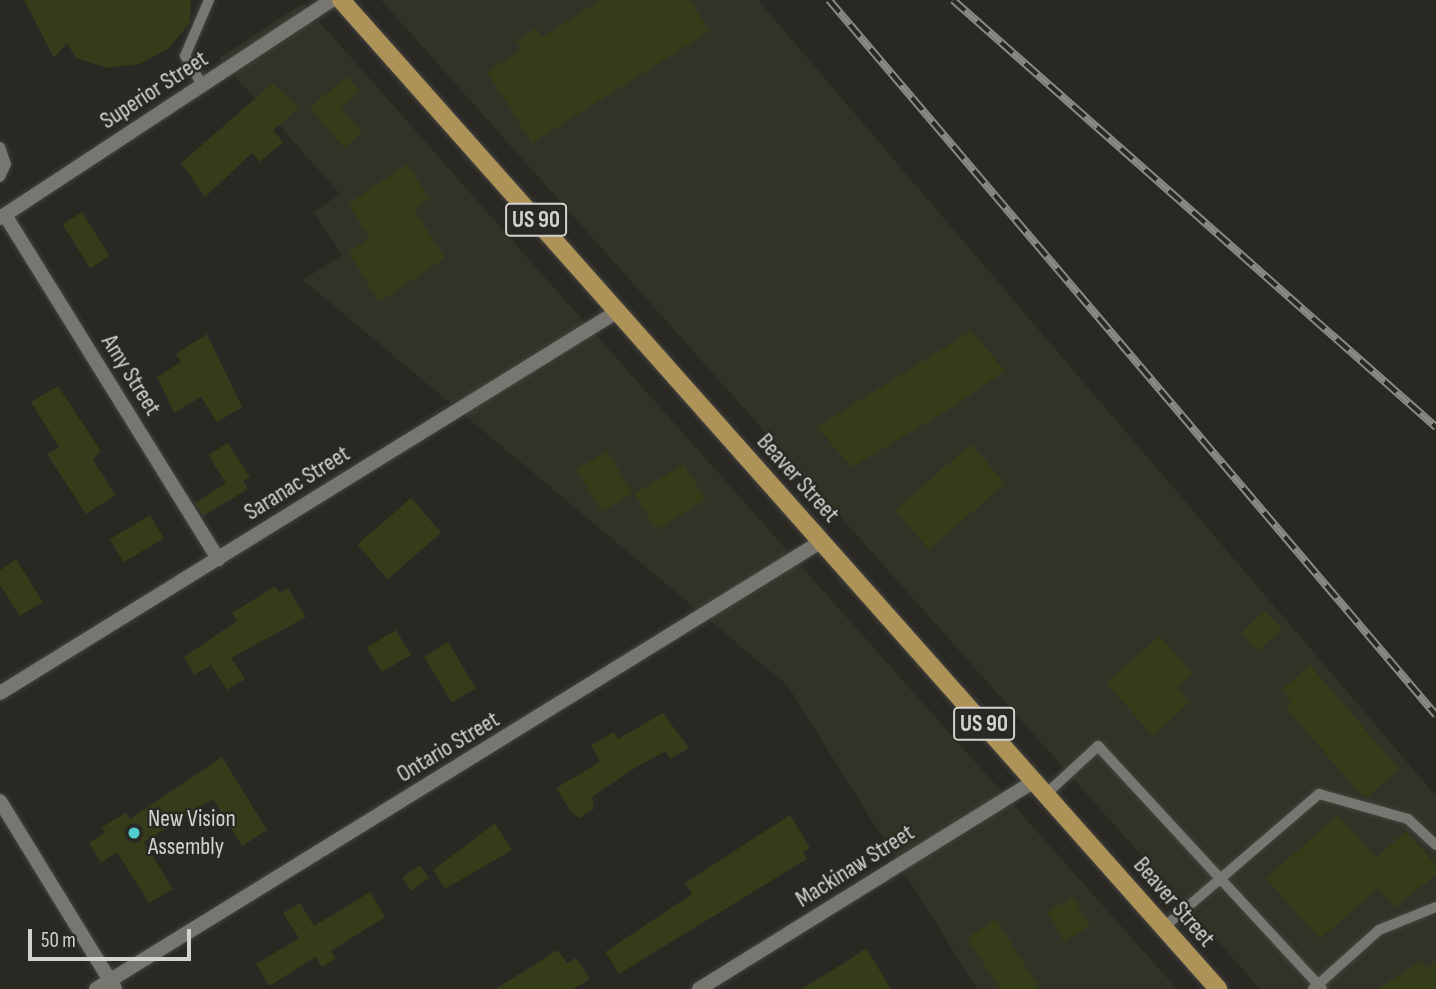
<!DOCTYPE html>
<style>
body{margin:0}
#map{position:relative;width:1436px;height:989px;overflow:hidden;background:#292823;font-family:"Sofia Sans Condensed",sans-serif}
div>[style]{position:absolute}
.built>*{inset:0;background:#333227}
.building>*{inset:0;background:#343c1a;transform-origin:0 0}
.roads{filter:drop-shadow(0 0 2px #44433f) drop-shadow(0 0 2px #44433f)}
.service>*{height:10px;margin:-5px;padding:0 5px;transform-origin:5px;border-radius:5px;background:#777670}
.minor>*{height:14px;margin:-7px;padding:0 7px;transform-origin:7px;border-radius:7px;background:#777670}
.tertiary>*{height:14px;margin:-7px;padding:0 7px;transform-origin:7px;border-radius:7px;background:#777670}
.primary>*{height:18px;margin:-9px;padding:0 9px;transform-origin:9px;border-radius:9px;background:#ae9358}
.rail>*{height:8px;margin-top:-4px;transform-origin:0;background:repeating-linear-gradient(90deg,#292823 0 16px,#8a8986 0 32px);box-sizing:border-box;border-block:2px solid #8a8986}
.dots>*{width:19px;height:19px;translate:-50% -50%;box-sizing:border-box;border:4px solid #292823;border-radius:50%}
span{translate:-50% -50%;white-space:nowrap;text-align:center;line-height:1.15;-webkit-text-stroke:5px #292823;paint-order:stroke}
.shield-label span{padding:2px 5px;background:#292823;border:2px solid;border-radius:5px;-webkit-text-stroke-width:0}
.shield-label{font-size:23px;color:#d2d2cf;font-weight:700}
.street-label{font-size:24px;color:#d2d2cf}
.poi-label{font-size:24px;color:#d2d2cf}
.left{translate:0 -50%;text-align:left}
.scale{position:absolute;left:28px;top:929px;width:163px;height:32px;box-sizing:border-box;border:4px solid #d2d2cf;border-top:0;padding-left:9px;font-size:21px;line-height:24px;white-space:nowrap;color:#d2d2cf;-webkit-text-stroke:5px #292823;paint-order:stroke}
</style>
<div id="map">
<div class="built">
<div style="clip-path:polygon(381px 0,758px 0,1436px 796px,1436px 989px,1260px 989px)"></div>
<div style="clip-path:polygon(303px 3px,532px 263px,1177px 989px,977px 989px,788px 686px,303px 280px,342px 255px,314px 212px,340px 194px,219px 58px)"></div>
</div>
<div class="building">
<div style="clip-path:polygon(24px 0,191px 0,190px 23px,169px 48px,140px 64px,107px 68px,76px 58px,67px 43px,54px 58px)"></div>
<div style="clip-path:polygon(601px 0,690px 0,710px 31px,532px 143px,487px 72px,521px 50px,516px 41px,536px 28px,542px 37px)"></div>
<div style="clip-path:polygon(347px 76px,360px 91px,341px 108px,362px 132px,344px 148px,310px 108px)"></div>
<div style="clip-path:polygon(273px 83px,299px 108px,273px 130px,283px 142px,260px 162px,252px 153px,205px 197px,181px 163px)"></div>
<div style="clip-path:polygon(407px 164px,430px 199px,414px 209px,445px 258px,379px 302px,348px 252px,370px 238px,348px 204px)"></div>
<div style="left:82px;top:212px;width:52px;height:23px;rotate:58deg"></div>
<div style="clip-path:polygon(971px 331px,1005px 371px,948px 410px,852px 467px,817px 427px)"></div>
<div style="clip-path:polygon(207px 334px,242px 407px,217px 422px,201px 397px,174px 413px,157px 377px,181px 362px,176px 354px)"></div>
<div style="clip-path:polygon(58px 386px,101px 451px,93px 460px,116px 495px,86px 514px,47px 454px,59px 447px,31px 402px)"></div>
<div style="clip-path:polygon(228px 443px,250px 477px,243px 481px,248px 489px,203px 516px,195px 503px,226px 483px,208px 455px)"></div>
<div style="left:971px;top:444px;width:52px;height:101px;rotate:49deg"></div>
<div style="left:607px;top:451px;width:49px;height:36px;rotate:59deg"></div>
<div style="left:684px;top:464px;width:42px;height:58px;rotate:59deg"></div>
<div style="left:411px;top:498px;width:46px;height:71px;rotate:49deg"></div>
<div style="left:150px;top:515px;width:27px;height:47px;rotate:59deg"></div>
<div style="clip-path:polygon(16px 559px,43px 602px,20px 616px,0 585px,0 570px)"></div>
<div style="clip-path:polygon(275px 586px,280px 593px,288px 588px,306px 617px,231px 658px,245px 679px,227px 690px,211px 665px,194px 675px,184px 657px,237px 621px,232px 613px)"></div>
<div style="left:1265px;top:611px;width:25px;height:32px;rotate:48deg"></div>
<div style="left:396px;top:630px;width:29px;height:34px;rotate:59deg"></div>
<div style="clip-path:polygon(1160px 636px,1193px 674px,1177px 687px,1190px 702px,1153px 736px,1106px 683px)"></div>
<div style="left:448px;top:642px;width:54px;height:28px;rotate:59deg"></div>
<div style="clip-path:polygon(1310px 665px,1399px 769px,1365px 799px,1286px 708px,1291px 703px,1282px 689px)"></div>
<div style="clip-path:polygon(663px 713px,689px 748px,670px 759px,666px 751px,635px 768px,592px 797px,594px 809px,579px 818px,571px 812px,556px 788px,600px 762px,591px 745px,614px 732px,618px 739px)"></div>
<div style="clip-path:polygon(222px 757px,267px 830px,242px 846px,213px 799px,144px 842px,173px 889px,149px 903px,117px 852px,101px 863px,89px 843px,105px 833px,102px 827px,126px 813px,130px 819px)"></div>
<div style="clip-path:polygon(790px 815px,810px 848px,803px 852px,807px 859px,619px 974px,605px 952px,692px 894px,685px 883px)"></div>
<div style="clip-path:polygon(1338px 815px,1376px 858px,1406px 831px,1436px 865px,1436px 875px,1395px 907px,1378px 888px,1320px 939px,1266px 878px)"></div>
<div style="clip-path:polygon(495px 823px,512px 850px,445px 889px,433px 870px)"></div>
<div style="left:420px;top:865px;width:16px;height:22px;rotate:55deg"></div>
<div style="clip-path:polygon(370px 892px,385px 917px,331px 951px,336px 958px,322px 967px,316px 957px,269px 986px,256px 964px,299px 938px,283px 913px,300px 903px,314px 926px)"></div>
<div style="left:1073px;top:897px;width:34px;height:30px;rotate:60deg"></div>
<div style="clip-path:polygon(996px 919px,1040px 989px,1000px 989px,967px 938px)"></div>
<div style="clip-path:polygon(866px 948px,891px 989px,801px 989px,844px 963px)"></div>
<div style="clip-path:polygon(558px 950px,567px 963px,576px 958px,590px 979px,573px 989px,495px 989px)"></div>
<div style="clip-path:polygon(1436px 960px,1436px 989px,1377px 989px,1421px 961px,1427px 968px)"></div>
</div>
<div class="roads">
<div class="service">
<div style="left:202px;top:85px;width:34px;rotate:-120deg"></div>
<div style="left:185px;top:56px;width:61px;rotate:-66.8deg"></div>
<div style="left:0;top:147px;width:18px;rotate:71deg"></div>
<div style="left:6px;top:164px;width:14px;rotate:115deg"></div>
<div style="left:1046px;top:794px;width:71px;rotate:-42.7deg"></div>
<div style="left:1098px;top:746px;width:330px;rotate:47.3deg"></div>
<div style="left:1163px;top:928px;width:206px;rotate:-40.7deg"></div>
<div style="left:1319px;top:794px;width:92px;rotate:15.7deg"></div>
<div style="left:1408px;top:819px;width:38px;rotate:43deg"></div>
<div style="left:1313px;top:989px;width:89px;rotate:-41.8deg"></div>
<div style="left:1379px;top:930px;width:61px;rotate:-22deg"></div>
</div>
<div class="minor">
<div style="left:5px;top:215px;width:405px;rotate:58.2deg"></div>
<div style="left:0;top:218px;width:397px;rotate:-33.3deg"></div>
<div style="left:0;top:693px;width:727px;rotate:-31.72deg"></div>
<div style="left:96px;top:989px;width:853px;rotate:-31.68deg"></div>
<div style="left:699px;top:989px;width:395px;rotate:-31.8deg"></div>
</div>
<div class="tertiary">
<div style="left:0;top:801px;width:220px;rotate:58.5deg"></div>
</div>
<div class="primary">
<div style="left:341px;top:0;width:1322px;rotate:48.43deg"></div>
</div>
</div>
<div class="rail">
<div style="left:829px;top:0;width:938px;rotate:49.67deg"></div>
<div style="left:953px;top:0;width:645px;rotate:41.48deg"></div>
</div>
<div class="dots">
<div style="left:134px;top:833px;background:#52cdcf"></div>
</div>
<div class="shield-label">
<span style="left:536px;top:220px">US 90</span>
<span style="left:984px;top:724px">US 90</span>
</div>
<div class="street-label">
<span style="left:154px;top:90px;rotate:-33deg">Superior Street</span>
<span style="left:131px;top:375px;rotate:58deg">Amy Street</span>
<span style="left:798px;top:478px;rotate:48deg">Beaver Street</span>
<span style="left:297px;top:483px;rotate:-32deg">Saranac Street</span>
<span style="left:448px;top:747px;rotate:-31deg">Ontario Street</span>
<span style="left:855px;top:866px;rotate:-32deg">Mackinaw Street</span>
<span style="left:1174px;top:902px;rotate:49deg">Beaver Street</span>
</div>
<div class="poi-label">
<span class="left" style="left:148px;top:833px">New Vision<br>Assembly</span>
</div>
<div class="scale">50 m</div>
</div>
